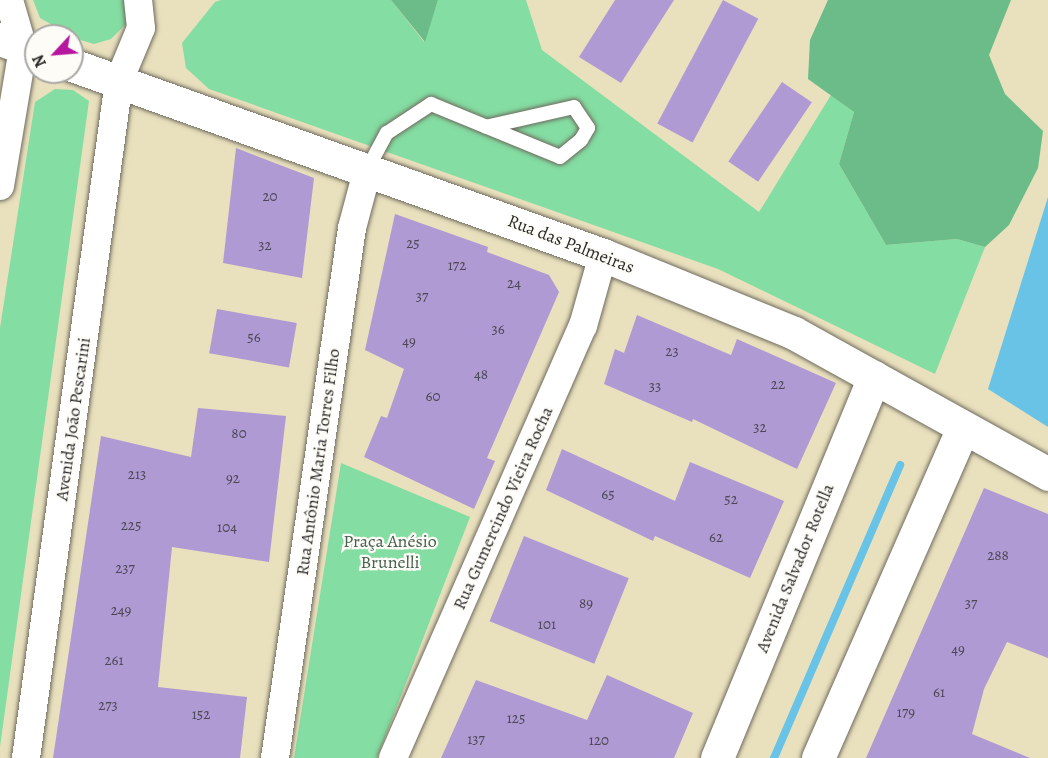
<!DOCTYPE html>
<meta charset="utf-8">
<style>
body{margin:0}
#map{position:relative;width:1048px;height:758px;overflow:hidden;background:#e9e0bd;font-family:Alegreya,serif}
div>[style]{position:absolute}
.green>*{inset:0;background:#84dda2}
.forest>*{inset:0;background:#6bbc88}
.water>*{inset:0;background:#69c3e6}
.stream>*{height:8px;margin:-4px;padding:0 4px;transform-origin:4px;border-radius:4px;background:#69c3e6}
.building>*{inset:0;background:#b09ad3;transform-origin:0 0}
.roads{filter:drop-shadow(0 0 2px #6e6a5e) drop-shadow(0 0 2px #6e6a5e)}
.lane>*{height:14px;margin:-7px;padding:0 7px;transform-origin:7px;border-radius:7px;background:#fff}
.street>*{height:28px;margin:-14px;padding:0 14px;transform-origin:14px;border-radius:14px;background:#fff}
.secondary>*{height:33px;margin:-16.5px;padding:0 16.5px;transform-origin:16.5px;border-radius:16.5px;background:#fff}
span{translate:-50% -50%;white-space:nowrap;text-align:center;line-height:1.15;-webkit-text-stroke:4.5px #fdfcf7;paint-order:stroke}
.number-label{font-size:15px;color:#4c4755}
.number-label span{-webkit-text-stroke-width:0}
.street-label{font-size:18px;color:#2b2b2b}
.park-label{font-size:18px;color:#46604f}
.north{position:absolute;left:24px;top:24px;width:60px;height:60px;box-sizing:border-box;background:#fdfcf7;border:2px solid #a9a8a5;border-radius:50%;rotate:244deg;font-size:16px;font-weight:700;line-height:24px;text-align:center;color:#2b2b2b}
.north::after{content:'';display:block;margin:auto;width:21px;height:27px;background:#b5179e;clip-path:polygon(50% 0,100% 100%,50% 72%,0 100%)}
</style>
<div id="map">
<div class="green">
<div style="clip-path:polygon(33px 0,128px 0,128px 22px,111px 39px,94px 44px,77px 39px,40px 18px)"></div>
<div style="clip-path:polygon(221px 0,391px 0,424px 42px,438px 0,526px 0,542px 50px,759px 212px,831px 95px,854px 112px,839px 164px,886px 245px,957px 239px,985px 247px,935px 374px,718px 269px,209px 89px,186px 68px,182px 43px,215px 2px)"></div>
<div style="clip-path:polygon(55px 89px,73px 90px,89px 101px,0 747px,0 328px,35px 102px)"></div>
<div style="clip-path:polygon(341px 463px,470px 517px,377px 758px,294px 758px)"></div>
</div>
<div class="forest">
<div style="clip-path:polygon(391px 0,438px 0,425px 42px)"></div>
<div style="clip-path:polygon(828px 0,1011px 0,989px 55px,1005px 94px,1043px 131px,1038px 168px,1009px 225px,985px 247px,957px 239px,886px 245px,839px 164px,854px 112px,808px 79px,810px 40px)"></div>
</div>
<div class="water">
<div style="clip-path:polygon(1048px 197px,1048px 427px,988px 389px)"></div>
</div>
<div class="stream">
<div style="left:774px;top:758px;width:319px;rotate:-66.7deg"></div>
</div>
<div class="building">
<div style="clip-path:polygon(615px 0,674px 0,621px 83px,579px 57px)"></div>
<div style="left:723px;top:0;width:40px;height:140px;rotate:28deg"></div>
<div style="left:782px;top:82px;width:36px;height:96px;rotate:34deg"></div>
<div style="clip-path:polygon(236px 148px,314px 178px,302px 278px,223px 263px)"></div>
<div style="clip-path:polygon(395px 214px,488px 247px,487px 252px,549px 275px,559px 292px,487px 458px,495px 461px,474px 509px,364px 457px,381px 416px,387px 418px,404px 369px,365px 350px)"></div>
<div style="left:217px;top:309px;width:81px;height:45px;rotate:10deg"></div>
<div style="clip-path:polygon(637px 315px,731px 355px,737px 339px,836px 383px,797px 469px,693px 419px,692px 422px,604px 384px,615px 349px,624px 353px)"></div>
<div style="clip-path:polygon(198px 408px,286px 416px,269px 562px,172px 547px,158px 687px,247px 697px,240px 758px,53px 758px,101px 436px,191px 457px)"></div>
<div style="clip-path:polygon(562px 449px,675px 501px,690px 462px,784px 501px,750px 578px,655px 536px,653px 541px,546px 490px)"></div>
<div style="clip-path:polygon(984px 488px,1048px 514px,1048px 658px,1007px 642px,984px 689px,972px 734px,1030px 758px,866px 758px)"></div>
<div style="left:524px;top:536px;width:113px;height:92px;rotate:22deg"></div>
<div style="clip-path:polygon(607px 675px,693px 713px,674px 758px,441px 758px,476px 680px,587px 720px)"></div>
</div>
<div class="roads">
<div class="lane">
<div style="left:368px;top:168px;width:40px;rotate:-62deg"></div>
<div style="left:387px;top:133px;width:53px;rotate:-33.4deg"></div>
<div style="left:431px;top:104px;width:139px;rotate:22.3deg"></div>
<div style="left:560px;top:157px;width:27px;rotate:-39deg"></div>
<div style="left:581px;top:140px;width:14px;rotate:-60deg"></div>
<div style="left:588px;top:128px;width:25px;rotate:-124deg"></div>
<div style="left:574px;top:107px;width:90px;rotate:167.2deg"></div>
</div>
<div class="street">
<div style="left:0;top:186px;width:140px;rotate:-80.5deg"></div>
<div style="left:23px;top:48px;width:50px;rotate:-106.3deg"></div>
<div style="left:26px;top:758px;width:683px;rotate:-82.18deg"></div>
<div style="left:119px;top:81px;width:57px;rotate:-67.5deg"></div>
<div style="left:141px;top:28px;width:28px;rotate:-96deg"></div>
<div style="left:275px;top:758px;width:536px;rotate:-81.73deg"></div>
<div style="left:352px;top:228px;width:62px;rotate:-75.1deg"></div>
<div style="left:393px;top:758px;width:472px;rotate:-66.3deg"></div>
<div style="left:583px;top:326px;width:74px;rotate:-74.3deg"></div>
</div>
<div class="secondary">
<div style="left:0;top:39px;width:38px;rotate:20deg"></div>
<div style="left:72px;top:65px;width:564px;rotate:19.69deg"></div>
<div style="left:603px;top:255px;width:206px;rotate:22.2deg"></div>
<div style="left:794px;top:333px;width:291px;rotate:29deg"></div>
<div style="left:717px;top:758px;width:412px;rotate:-67.6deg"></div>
<div style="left:818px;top:758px;width:361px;rotate:-66.3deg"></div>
</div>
</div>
<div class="number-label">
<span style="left:270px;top:197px">20</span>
<span style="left:413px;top:244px">25</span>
<span style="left:265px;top:246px">32</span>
<span style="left:457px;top:266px">172</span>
<span style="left:514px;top:284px">24</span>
<span style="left:422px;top:297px">37</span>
<span style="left:498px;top:330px">36</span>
<span style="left:254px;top:338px">56</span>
<span style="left:409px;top:342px">49</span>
<span style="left:672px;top:352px">23</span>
<span style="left:481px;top:375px">48</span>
<span style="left:778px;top:385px">22</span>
<span style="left:655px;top:387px">33</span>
<span style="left:433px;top:397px">60</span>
<span style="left:760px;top:428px">32</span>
<span style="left:239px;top:434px">80</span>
<span style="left:137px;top:475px">213</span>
<span style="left:233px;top:479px">92</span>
<span style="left:608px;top:495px">65</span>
<span style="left:731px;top:500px">52</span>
<span style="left:131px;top:526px">225</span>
<span style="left:227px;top:528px">104</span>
<span style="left:716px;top:538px">62</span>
<span style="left:998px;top:556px">288</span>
<span style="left:125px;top:569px">237</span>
<span style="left:586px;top:604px">89</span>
<span style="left:971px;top:604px">37</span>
<span style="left:121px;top:611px">249</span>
<span style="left:547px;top:625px">101</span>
<span style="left:958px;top:650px">49</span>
<span style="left:114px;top:661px">261</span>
<span style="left:939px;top:693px">61</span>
<span style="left:108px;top:706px">273</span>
<span style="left:906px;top:713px">179</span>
<span style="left:201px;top:715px">152</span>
<span style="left:516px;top:719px">125</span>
<span style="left:476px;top:740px">137</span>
<span style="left:599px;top:741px">120</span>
</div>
<div class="street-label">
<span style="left:571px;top:244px;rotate:21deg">Rua das Palmeiras</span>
<span style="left:73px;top:419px;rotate:-82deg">Avenida João Pescarini</span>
<span style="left:318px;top:462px;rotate:-82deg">Rua Antônio Maria Torres Filho</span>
<span style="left:503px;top:508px;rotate:-66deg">Rua Gumercindo Vieira Rocha</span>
<span style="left:795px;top:568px;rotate:-68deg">Avenida Salvador Rotella</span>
</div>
<div class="park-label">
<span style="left:390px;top:552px">Praça Anésio<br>Brunelli</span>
</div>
<div class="north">N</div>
</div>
